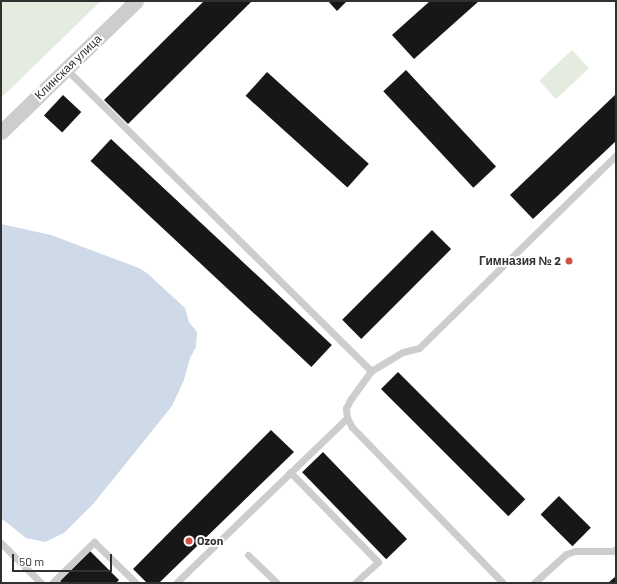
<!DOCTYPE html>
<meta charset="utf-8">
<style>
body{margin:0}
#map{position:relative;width:617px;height:584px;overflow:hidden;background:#fff;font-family:Barlow,sans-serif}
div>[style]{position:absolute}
.green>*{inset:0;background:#e4ebdf;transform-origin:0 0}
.water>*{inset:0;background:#cedae8}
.building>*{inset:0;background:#171717;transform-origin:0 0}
.lane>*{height:7px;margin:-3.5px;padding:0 3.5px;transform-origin:3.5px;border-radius:3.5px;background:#cdcdcd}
.street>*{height:15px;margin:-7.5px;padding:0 7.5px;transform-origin:7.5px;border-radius:7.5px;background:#cdcdcd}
.dots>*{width:11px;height:11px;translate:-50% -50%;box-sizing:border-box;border:2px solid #fff;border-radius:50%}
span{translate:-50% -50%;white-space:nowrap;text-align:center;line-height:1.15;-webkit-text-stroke:4px #fff;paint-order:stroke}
.street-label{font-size:12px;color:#303030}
.poi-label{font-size:12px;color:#303030;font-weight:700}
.right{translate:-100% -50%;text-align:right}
.left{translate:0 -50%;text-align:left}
.frame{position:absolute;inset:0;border:2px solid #303030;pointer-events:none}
.scale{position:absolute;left:12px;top:554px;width:100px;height:18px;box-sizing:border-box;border:2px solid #303030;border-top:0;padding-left:5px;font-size:12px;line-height:14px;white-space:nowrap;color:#303030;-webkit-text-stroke:3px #fff;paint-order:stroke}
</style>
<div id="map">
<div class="green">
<div style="clip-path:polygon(1px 1px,101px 1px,1px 98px)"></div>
<div style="left:572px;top:50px;width:25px;height:45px;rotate:47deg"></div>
</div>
<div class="water">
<div style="clip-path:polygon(1px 224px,51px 235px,139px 268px,147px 273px,185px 308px,189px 322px,197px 332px,196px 347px,190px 358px,184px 380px,172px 406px,94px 503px,64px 533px,45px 542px,26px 538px,1px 518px)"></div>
</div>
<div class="building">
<div style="clip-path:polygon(204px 1px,252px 1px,128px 124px,104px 100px)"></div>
<div style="clip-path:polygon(328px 1px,347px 1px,337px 11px)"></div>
<div style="clip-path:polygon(430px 1px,479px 1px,414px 59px,392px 35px)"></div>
<div style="left:406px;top:70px;width:132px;height:31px;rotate:47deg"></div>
<div style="left:267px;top:72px;width:137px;height:32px;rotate:42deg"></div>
<div style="clip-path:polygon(616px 94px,616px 141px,533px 219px,510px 195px)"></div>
<div style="left:63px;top:95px;width:25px;height:28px;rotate:43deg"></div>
<div style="left:111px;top:139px;width:302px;height:30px;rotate:43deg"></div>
<div style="left:432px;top:230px;width:27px;height:127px;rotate:45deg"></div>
<div style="left:398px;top:372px;width:180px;height:24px;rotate:45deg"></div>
<div style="clip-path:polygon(271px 430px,294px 452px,159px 583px,147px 583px,133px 569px)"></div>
<div style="left:323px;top:452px;width:121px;height:29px;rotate:46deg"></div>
<div style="left:559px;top:496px;width:45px;height:26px;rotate:45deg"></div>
<div style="clip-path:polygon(90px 551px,119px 580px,116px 583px,62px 583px,60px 581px)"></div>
<div style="clip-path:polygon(616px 576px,616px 583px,608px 583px)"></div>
</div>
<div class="lane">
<div style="left:66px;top:69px;width:429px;rotate:44.7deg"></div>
<div style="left:290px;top:472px;width:126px;rotate:45.6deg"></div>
<div style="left:378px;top:562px;width:31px;rotate:138deg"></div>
<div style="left:1px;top:543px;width:57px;rotate:45deg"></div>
<div style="left:248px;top:555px;width:40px;rotate:44deg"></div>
<div style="left:52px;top:583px;width:59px;rotate:-44.3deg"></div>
<div style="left:94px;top:542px;width:59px;rotate:44.3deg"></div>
<div style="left:176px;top:583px;width:238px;rotate:-44deg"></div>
<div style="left:503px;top:583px;width:217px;rotate:-134.1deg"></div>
<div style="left:352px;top:427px;width:10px;rotate:-119deg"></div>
<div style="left:347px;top:418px;width:10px;rotate:-96deg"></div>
<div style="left:346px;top:408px;width:9px;rotate:-63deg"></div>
<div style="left:350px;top:400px;width:36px;rotate:-54deg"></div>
<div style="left:371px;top:371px;width:37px;rotate:-31deg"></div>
<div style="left:403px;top:352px;width:16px;rotate:-14deg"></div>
<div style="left:419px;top:348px;width:276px;rotate:-44.4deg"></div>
<div style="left:534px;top:583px;width:43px;rotate:-42.2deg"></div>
<div style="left:566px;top:554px;width:9px;rotate:-18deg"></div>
<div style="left:575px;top:551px;width:37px"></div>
<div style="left:612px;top:551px;width:4px;rotate:-27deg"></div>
</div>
<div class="street">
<div style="left:1px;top:132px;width:188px;rotate:-44.1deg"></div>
</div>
<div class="dots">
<div style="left:569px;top:261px;background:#d25246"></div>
<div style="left:189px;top:541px;background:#d25246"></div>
</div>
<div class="street-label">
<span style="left:68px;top:67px;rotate:-44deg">Клинская улица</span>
</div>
<div class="poi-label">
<span class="right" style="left:561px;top:261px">Гимназия № 2</span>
<span class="left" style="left:197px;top:541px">Ozon</span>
</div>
<div class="frame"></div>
<div class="scale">50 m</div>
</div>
